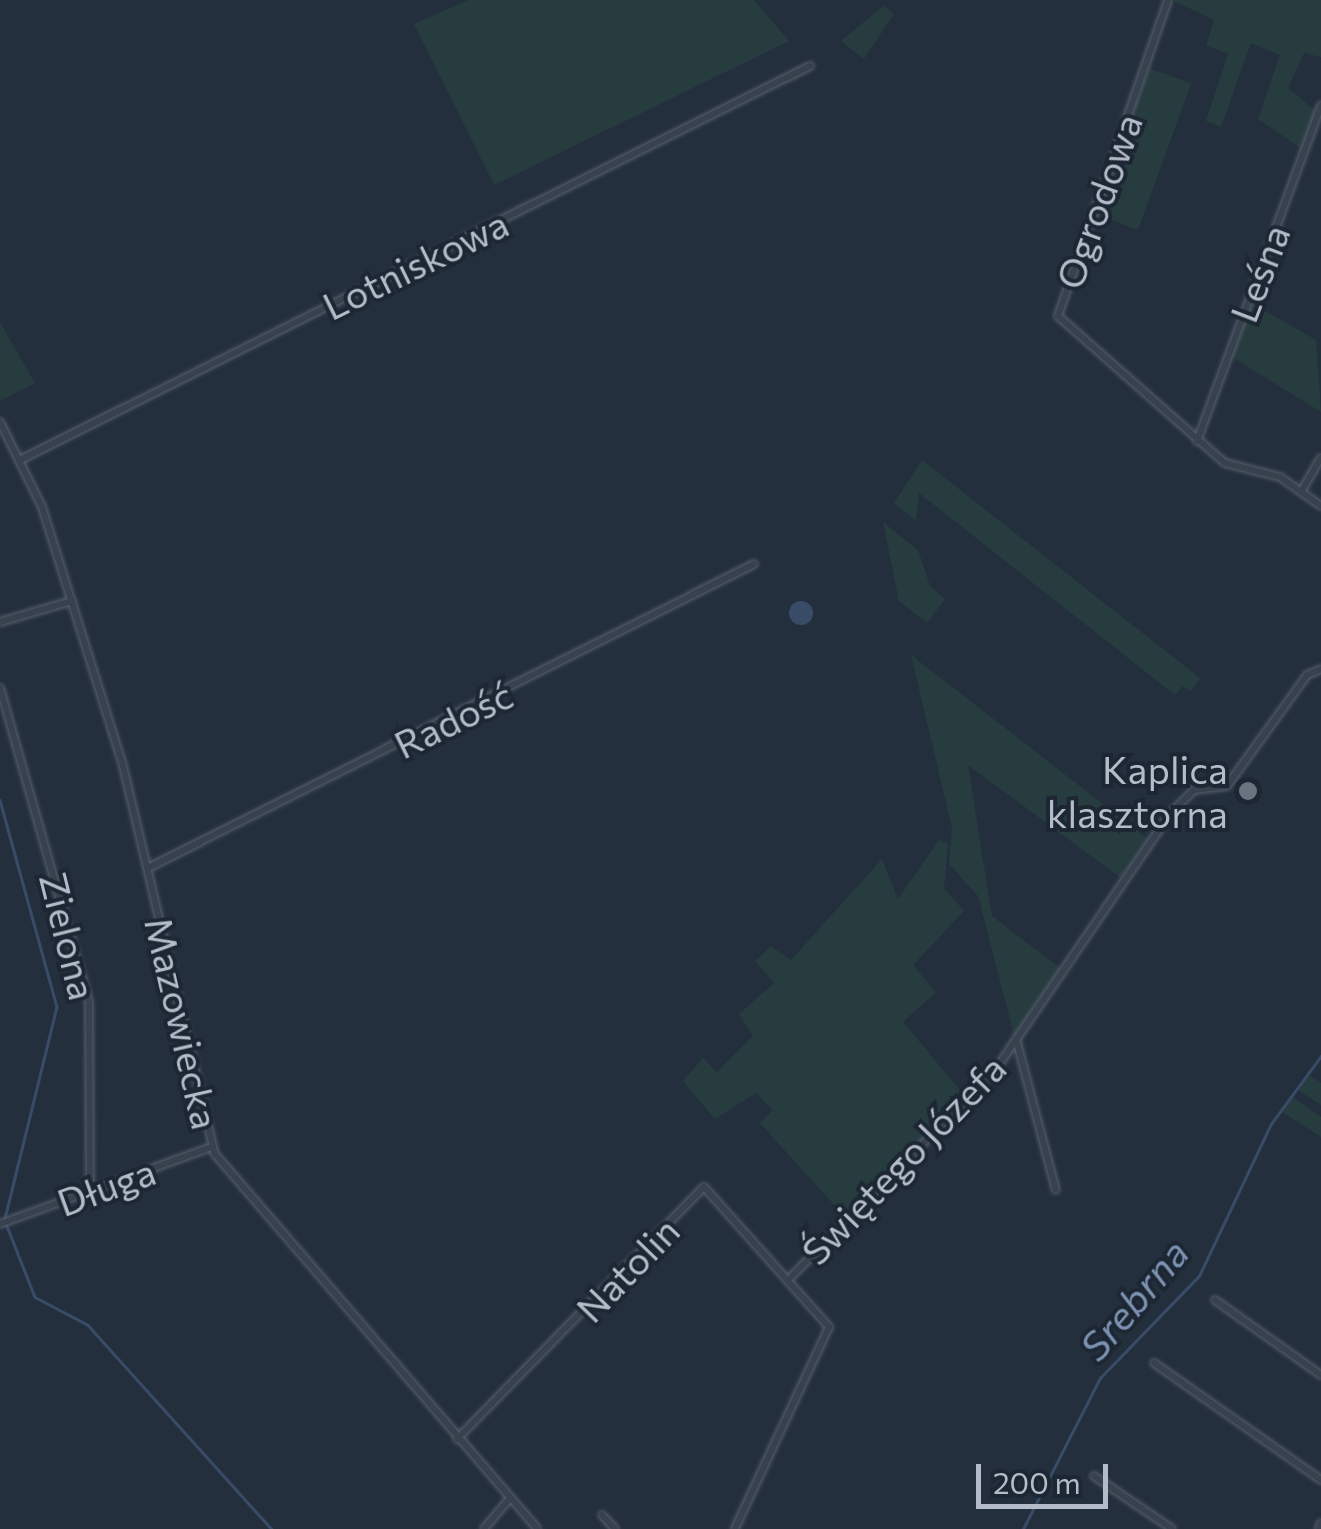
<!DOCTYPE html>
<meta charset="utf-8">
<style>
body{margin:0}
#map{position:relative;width:1321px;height:1529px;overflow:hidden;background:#242f3e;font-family:Commissioner,sans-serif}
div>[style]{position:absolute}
.green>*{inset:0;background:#263c3f;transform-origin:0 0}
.water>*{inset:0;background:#394c67}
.round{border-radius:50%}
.stream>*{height:2.5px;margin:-1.25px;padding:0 1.25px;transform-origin:1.25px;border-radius:1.25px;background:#394c67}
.roads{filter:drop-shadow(0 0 2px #565f6c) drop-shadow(0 0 2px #565f6c)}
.minor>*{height:6px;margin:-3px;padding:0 3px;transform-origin:3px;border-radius:3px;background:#38414e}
.dots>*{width:28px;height:28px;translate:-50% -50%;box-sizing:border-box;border:5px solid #1d2633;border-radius:50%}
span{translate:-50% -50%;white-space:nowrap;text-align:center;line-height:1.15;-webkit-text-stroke:8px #1d2633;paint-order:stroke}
.street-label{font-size:38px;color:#b4bcc9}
.poi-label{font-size:38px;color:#b4bcc9}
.right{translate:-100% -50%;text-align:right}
.water-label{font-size:40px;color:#7c92b1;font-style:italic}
.scale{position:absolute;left:976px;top:1464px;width:132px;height:45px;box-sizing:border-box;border:5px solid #b4bcc9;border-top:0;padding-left:12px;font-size:30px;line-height:35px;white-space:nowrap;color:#b4bcc9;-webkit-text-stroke:8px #1d2633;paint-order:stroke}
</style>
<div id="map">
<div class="green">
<div style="clip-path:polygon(468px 0,754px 0,789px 41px,494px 185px,414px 24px)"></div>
<div style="clip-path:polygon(1172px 0,1321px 0,1321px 57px,1304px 53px,1288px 88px,1317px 112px,1302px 149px,1258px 119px,1280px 55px,1251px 43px,1221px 127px,1206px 121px,1228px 54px,1206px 45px,1214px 20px)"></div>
<div style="clip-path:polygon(883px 6px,894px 14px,864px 59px,841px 41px)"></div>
<div style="left:1149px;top:68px;width:45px;height:156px;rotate:20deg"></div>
<div style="clip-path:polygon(1250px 302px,1316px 340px,1321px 412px,1230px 356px)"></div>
<div style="clip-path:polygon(0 322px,35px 383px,0 401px)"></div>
<div style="clip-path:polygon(922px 460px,1200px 678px,1191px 691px,1183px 686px,1175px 695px,919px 493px,916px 521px,894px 503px)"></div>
<div style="clip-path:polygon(883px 522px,918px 550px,930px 586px,945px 599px,927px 623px,899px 601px)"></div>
<div style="clip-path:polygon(911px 655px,1148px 839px,1121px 878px,968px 765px,992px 916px,1060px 968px,1014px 1035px,978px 896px,949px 864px,952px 828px)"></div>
<div style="clip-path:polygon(939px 840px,948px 844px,944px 888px,964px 911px,913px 965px,936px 992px,903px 1022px,965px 1096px,846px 1218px,760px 1123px,773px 1110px,756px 1093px,715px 1119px,683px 1081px,703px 1058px,717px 1072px,753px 1036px,739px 1014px,774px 983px,755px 961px,771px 946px,791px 960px,882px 859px,898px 899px)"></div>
<div style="clip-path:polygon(1308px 1074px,1321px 1083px,1321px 1105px,1298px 1090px)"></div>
<div style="clip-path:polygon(1293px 1097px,1321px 1117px,1321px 1137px,1282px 1112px)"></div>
</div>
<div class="water">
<div class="round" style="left:789px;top:601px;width:24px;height:24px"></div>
</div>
<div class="stream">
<div style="left:0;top:800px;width:215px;rotate:74.6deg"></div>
<div style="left:57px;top:1007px;width:217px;rotate:103.8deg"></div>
<div style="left:7px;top:1226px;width:76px;rotate:68.5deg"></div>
<div style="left:35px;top:1297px;width:60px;rotate:27.8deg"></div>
<div style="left:88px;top:1325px;width:275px;rotate:48deg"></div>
<div style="left:1023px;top:1529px;width:169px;rotate:-63deg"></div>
<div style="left:1100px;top:1378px;width:142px;rotate:-45.9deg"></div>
<div style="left:1199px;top:1276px;width:168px;rotate:-64.7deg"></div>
<div style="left:1271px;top:1124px;width:84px;rotate:-53.7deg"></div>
</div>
<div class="roads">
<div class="minor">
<div style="left:1168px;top:0;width:335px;rotate:109.2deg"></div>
<div style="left:1058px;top:316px;width:222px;rotate:41.4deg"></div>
<div style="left:1225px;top:463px;width:57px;rotate:14.3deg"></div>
<div style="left:1280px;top:477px;width:50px;rotate:35.3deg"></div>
<div style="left:0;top:422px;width:95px;rotate:63.7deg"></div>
<div style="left:42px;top:507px;width:271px;rotate:72.6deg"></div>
<div style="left:123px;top:766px;width:399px;rotate:76.7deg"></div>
<div style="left:215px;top:1154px;width:494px;rotate:49.3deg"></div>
<div style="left:1197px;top:441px;width:358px;rotate:-69.7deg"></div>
<div style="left:20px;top:460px;width:883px;rotate:-26.51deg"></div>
<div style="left:1301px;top:492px;width:39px;rotate:-60deg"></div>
<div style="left:0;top:622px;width:75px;rotate:-16.3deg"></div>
<div style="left:0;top:688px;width:326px;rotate:74.2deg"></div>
<div style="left:89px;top:1002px;width:189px;rotate:89.7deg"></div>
<div style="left:148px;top:868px;width:678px;rotate:-26.64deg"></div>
<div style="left:1016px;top:1039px;width:156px;rotate:75.2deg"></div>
<div style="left:0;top:1224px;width:226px;rotate:-20deg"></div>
<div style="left:789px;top:1279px;width:291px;rotate:-45.3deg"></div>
<div style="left:994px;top:1072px;width:312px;rotate:-55.7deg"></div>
<div style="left:1170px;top:814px;width:34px;rotate:-45deg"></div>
<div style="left:1194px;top:790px;width:33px;rotate:-7deg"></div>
<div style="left:1227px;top:786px;width:137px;rotate:-54.2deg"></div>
<div style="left:1307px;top:675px;width:15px;rotate:-23deg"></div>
<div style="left:1215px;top:1300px;width:130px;rotate:35.3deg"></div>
<div style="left:1154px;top:1363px;width:204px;rotate:35deg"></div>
<div style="left:457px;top:1439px;width:353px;rotate:-45.6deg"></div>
<div style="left:704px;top:1187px;width:188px;rotate:48.2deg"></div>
<div style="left:829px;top:1327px;width:223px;rotate:115deg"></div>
<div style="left:1094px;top:1476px;width:94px;rotate:34.2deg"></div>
<div style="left:602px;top:1515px;width:19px;rotate:47deg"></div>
<div style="left:484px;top:1529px;width:40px;rotate:-50deg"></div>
<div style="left:1319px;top:1529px;width:6px;rotate:-72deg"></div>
</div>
</div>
<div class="dots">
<div style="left:1248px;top:791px;background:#6b7280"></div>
</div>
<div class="street-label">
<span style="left:1098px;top:201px;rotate:-70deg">Ogrodowa</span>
<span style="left:415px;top:264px;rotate:-26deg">Lotniskowa</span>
<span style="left:1259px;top:273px;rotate:-69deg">Leśna</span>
<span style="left:453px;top:719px;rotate:-26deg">Radość</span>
<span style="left:69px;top:936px;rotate:76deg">Zielona</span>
<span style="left:183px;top:1023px;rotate:77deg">Mazowiecka</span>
<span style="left:903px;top:1159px;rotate:-46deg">Świętego Józefa</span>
<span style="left:106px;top:1186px;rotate:-20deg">Długa</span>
<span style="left:627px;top:1269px;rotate:-46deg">Natolin</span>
</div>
<div class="poi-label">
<span class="right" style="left:1228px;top:791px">Kaplica<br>klasztorna</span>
</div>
<div class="water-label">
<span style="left:1133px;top:1299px;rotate:-50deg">Srebrna</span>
</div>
<div class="scale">200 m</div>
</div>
